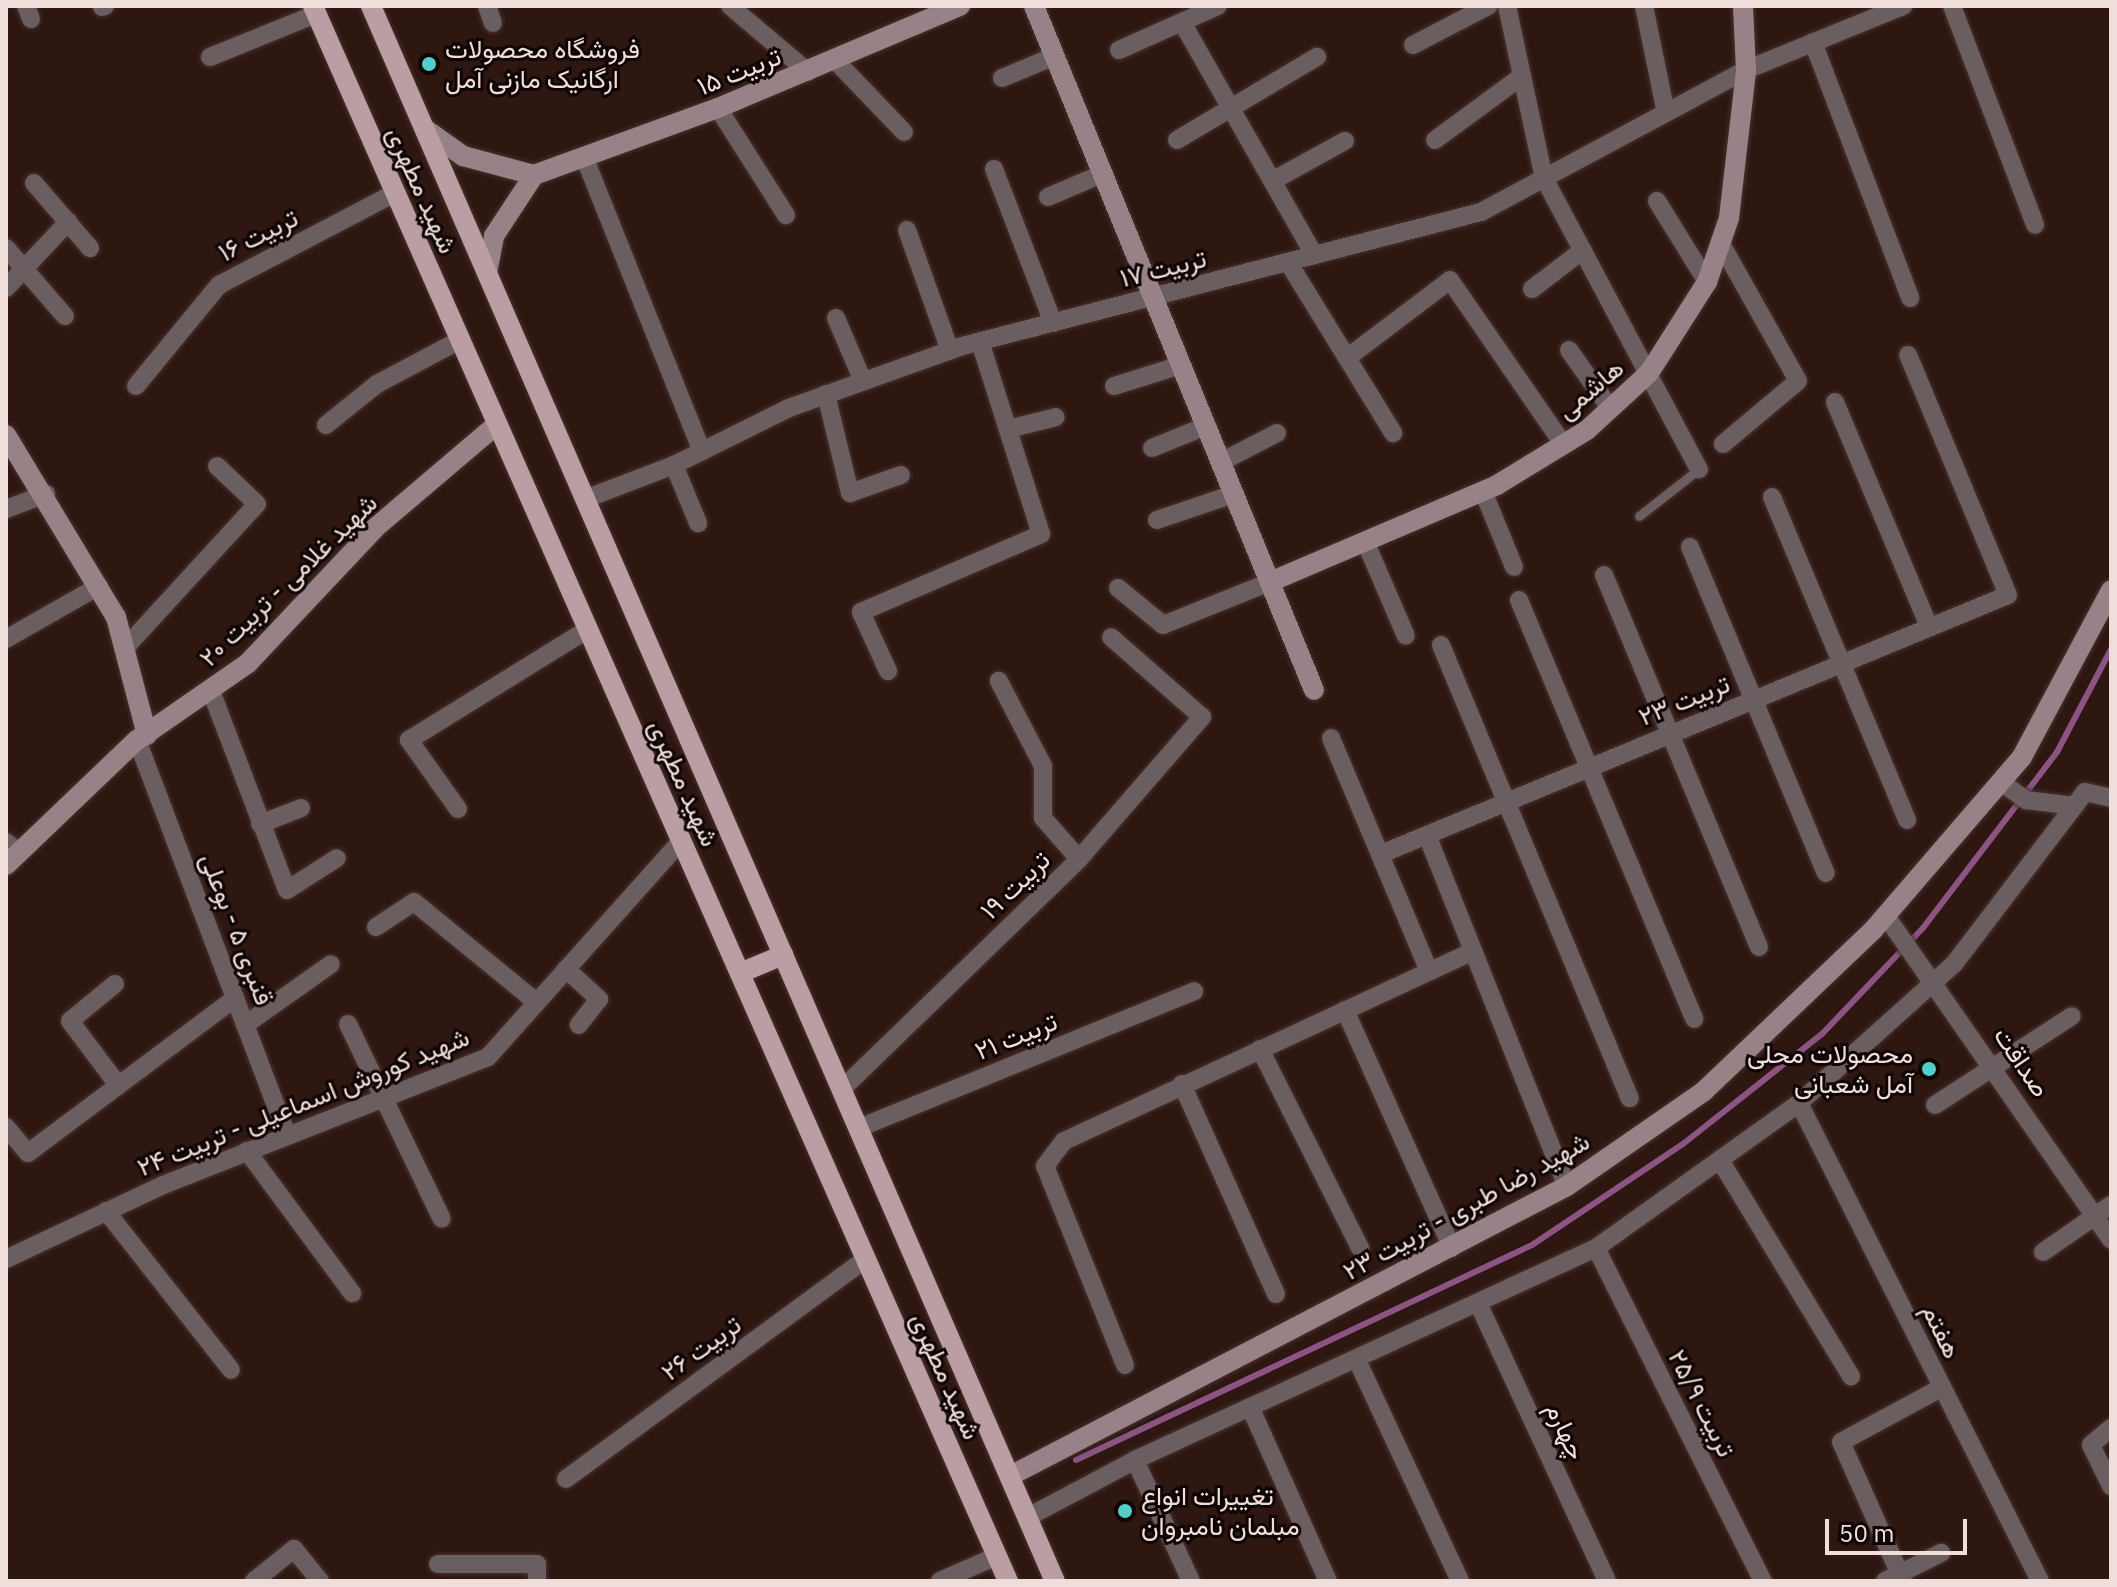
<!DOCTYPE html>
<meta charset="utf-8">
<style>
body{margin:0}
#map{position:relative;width:2117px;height:1587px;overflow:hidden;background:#2e1611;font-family:"IBM Plex Sans",Vazirmatn,sans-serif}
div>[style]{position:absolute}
.stream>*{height:6px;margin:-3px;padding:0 3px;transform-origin:3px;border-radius:3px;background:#8b5483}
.roads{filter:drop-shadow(0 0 2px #49322d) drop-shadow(0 0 2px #49322d)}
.lane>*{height:9px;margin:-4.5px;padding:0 4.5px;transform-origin:4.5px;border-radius:4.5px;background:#6b5e61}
.street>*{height:18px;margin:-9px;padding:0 9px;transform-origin:9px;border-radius:9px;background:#6b5e61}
.secondary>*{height:20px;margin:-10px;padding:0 10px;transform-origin:10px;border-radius:10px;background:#988287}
.primary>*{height:20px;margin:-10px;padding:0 10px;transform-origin:10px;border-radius:10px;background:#ba9ea4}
.dots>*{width:22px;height:22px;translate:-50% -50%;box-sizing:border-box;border:4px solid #0f0504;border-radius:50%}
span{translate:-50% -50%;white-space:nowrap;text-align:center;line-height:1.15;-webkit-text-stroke:6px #0f0504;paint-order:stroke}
.poi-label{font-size:26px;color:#efded9}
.left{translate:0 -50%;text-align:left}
.right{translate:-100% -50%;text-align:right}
.street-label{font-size:26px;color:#efded9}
.frame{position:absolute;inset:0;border:8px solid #efded9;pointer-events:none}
.scale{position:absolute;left:1825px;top:1519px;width:142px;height:36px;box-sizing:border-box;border:4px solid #efded9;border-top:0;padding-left:10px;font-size:24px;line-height:28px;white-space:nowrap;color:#efded9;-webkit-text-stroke:6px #0f0504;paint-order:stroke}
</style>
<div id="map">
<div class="stream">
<div style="left:1076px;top:1460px;width:504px;rotate:-25.24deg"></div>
<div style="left:1532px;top:1245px;width:182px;rotate:-33.8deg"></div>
<div style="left:1683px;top:1144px;width:177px;rotate:-38.4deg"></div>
<div style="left:1822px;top:1034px;width:146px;rotate:-46.4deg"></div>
<div style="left:1923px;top:928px;width:221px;rotate:-52.7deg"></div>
<div style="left:2057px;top:752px;width:116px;rotate:-62.3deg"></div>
</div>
<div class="roads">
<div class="lane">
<div style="left:1639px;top:516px;width:76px;rotate:-38.1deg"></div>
</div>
<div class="street">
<div style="left:26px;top:6px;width:14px;rotate:69deg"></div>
<div style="left:487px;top:6px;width:18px;rotate:71deg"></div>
<div style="left:730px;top:6px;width:102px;rotate:40.2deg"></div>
<div style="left:1507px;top:6px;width:176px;rotate:77.9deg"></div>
<div style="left:1544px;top:178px;width:330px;rotate:62deg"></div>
<div style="left:1644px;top:6px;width:109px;rotate:78.4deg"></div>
<div style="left:1952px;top:6px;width:234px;rotate:69.2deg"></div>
<div style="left:102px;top:7px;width:3px;rotate:-18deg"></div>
<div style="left:1183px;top:24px;width:266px;rotate:60.4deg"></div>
<div style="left:1813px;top:42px;width:274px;rotate:69.2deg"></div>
<div style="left:1413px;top:45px;width:85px;rotate:-27.5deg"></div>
<div style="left:1119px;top:50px;width:108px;rotate:-24deg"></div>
<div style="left:210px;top:57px;width:114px;rotate:-22.1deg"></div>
<div style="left:834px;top:59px;width:101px;rotate:46.2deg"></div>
<div style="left:1002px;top:78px;width:57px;rotate:-22.5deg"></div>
<div style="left:718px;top:108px;width:127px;rotate:57.6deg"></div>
<div style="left:1177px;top:140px;width:163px;rotate:-30.7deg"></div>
<div style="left:1435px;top:140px;width:108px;rotate:-36.3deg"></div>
<div style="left:585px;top:159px;width:315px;rotate:68.2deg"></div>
<div style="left:994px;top:169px;width:165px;rotate:69deg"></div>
<div style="left:1274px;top:180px;width:81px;rotate:-28.8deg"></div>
<div style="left:34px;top:183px;width:86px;rotate:49.3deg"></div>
<div style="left:1048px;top:197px;width:59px;rotate:-23.1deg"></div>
<div style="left:1657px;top:201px;width:95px;rotate:58.3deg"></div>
<div style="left:907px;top:230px;width:128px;rotate:70.4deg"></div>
<div style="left:1720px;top:242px;width:159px;rotate:60.7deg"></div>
<div style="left:1798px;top:381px;width:98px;rotate:140deg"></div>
<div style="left:6px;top:248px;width:90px;rotate:49.1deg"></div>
<div style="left:1288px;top:262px;width:201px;rotate:58.4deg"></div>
<div style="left:6px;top:288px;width:91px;rotate:-46.8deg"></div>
<div style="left:1532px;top:289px;width:64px;rotate:-37.4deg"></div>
<div style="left:836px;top:318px;width:69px;rotate:66.8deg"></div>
<div style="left:1569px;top:350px;width:71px;rotate:54.7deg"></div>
<div style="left:1347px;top:358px;width:129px;rotate:-37.1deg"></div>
<div style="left:1450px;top:280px;width:199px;rotate:55.4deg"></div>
<div style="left:136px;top:386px;width:131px;rotate:-50.6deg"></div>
<div style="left:219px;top:285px;width:199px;rotate:-27.6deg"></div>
<div style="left:1114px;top:386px;width:70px;rotate:-17.4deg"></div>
<div style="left:826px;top:394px;width:102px;rotate:76.4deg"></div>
<div style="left:850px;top:493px;width:54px;rotate:-19.4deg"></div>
<div style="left:1835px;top:402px;width:244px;rotate:67.3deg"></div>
<div style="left:326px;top:425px;width:65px;rotate:-38.8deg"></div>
<div style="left:377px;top:384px;width:94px;rotate:-27.9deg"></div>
<div style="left:1008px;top:429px;width:49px;rotate:-14deg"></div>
<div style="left:1152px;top:448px;width:58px;rotate:-22.2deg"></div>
<div style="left:1221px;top:462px;width:63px;rotate:-27.4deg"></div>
<div style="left:674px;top:465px;width:63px;rotate:67.5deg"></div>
<div style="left:1483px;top:491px;width:82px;rotate:67.8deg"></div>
<div style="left:1772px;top:497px;width:350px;rotate:67.3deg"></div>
<div style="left:585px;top:499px;width:95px;rotate:-20.9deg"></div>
<div style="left:674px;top:465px;width:128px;rotate:-26.4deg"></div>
<div style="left:789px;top:408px;width:184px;rotate:-19.7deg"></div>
<div style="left:962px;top:346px;width:536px;rotate:-14.48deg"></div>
<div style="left:1481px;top:212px;width:301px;rotate:-28.2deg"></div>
<div style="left:1746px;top:70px;width:170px;rotate:-22.2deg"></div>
<div style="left:6px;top:509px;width:43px;rotate:-20.6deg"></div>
<div style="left:1157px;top:520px;width:81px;rotate:-18.7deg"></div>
<div style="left:1365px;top:541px;width:103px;rotate:66.7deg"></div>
<div style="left:1690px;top:547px;width:353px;rotate:67.4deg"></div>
<div style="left:1604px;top:575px;width:403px;rotate:67.4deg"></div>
<div style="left:1118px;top:588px;width:58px;rotate:39.4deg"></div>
<div style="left:1163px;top:625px;width:115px;rotate:-21.9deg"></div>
<div style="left:1519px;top:600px;width:454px;rotate:67.3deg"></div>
<div style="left:6px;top:639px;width:107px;rotate:-29.7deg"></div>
<div style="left:1441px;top:645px;width:491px;rotate:67.4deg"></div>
<div style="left:125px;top:648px;width:195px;rotate:-47.5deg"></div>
<div style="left:257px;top:504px;width:55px;rotate:-136.5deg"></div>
<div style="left:888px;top:671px;width:65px;rotate:-114.6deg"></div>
<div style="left:861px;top:612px;width:196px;rotate:-23.4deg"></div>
<div style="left:1041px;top:534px;width:201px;rotate:-107.6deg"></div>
<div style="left:211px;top:691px;width:213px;rotate:69.1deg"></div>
<div style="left:287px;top:890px;width:59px;rotate:-32.6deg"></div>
<div style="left:1331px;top:738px;width:253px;rotate:67.2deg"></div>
<div style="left:137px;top:740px;width:423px;rotate:69.2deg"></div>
<div style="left:2001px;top:782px;width:31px;rotate:36deg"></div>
<div style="left:2026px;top:800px;width:49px;rotate:7deg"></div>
<div style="left:458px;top:809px;width:85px;rotate:-125.4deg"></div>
<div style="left:409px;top:740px;width:211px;rotate:-31.8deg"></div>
<div style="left:260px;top:824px;width:44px;rotate:-21.3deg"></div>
<div style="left:1427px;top:835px;width:378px;rotate:68.3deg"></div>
<div style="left:6px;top:842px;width:17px;rotate:40deg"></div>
<div style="left:1381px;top:854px;width:678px;rotate:-22.44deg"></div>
<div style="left:2008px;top:595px;width:260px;rotate:-112.6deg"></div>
<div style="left:1079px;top:859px;width:188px;rotate:-49.1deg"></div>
<div style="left:1202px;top:717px;width:121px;rotate:-138.7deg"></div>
<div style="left:1886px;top:916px;width:394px;rotate:55.2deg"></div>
<div style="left:376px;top:927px;width:45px;rotate:-33.3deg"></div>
<div style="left:414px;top:902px;width:158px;rotate:39.3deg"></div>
<div style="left:566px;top:969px;width:45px;rotate:42.3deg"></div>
<div style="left:599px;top:999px;width:33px;rotate:128deg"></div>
<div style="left:115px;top:984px;width:58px;rotate:140.6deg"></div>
<div style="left:70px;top:1021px;width:80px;rotate:53.1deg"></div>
<div style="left:1345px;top:1010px;width:261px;rotate:65.8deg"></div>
<div style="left:348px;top:1024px;width:216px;rotate:64.3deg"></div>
<div style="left:245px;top:1025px;width:105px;rotate:-35.3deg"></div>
<div style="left:1260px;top:1049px;width:223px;rotate:63.3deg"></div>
<div style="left:1182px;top:1084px;width:230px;rotate:65.9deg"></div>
<div style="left:842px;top:1089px;width:330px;rotate:-44.1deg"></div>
<div style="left:1079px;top:859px;width:55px;rotate:-131.3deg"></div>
<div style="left:1043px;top:818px;width:52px;rotate:-90deg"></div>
<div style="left:1043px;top:766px;width:96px;rotate:-117.4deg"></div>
<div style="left:1799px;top:1103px;width:535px;rotate:63.24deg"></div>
<div style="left:1935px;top:1105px;width:163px;rotate:-33deg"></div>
<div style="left:6px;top:1127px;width:34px;rotate:50deg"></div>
<div style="left:28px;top:1153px;width:259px;rotate:-36.8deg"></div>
<div style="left:859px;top:1128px;width:362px;rotate:-22.2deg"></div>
<div style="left:247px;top:1151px;width:177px;rotate:53.5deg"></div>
<div style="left:1720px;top:1160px;width:253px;rotate:58.8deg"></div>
<div style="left:106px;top:1211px;width:202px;rotate:51.8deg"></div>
<div style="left:1596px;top:1248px;width:373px;rotate:63.4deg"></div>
<div style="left:2043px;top:1252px;width:83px;rotate:-34.7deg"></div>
<div style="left:6px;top:1259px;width:174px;rotate:-25.2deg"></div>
<div style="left:163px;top:1185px;width:349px;rotate:-21.5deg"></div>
<div style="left:488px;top:1057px;width:290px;rotate:-48.2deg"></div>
<div style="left:1478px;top:1303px;width:306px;rotate:65.1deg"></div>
<div style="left:1357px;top:1360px;width:244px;rotate:65deg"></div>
<div style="left:1125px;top:1365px;width:214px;rotate:-111.9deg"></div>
<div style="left:1045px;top:1166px;width:31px;rotate:-53deg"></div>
<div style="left:1064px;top:1141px;width:451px;rotate:-24.9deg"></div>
<div style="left:1251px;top:1409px;width:188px;rotate:65.9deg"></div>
<div style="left:2111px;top:1428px;width:26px;rotate:140deg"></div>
<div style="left:2091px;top:1445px;width:46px;rotate:64deg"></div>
<div style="left:1135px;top:1460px;width:133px;rotate:65.2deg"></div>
<div style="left:566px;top:1479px;width:372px;rotate:-36.3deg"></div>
<div style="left:1028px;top:1517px;width:121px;rotate:-28deg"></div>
<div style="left:1135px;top:1460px;width:507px;rotate:-24.7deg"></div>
<div style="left:1596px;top:1248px;width:249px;rotate:-35.5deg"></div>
<div style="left:1799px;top:1103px;width:208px;rotate:-41.9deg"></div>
<div style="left:1954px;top:964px;width:216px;rotate:-52.7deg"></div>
<div style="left:2085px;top:792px;width:27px;rotate:13deg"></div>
<div style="left:438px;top:1564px;width:99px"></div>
<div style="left:537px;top:1564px;width:17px;rotate:90deg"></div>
<div style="left:254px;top:1581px;width:51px;rotate:-38.7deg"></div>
<div style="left:294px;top:1549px;width:41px;rotate:50.9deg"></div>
<div style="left:940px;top:1581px;width:62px;rotate:-23.7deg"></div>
<div style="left:1885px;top:1581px;width:63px;rotate:-26.6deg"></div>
<div style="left:1903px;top:1581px;width:152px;rotate:-114deg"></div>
<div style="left:1841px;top:1442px;width:114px;rotate:-28.4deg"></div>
</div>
<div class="secondary">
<div style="left:1034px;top:6px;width:739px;rotate:67.74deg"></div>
<div style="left:425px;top:129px;width:47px;rotate:35.4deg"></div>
<div style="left:463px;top:156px;width:73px;rotate:15deg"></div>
<div style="left:534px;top:175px;width:196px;rotate:-20deg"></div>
<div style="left:718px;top:108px;width:263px;rotate:-22.9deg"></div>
<div style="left:487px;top:273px;width:38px;rotate:-79deg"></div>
<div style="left:494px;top:236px;width:73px;rotate:-56.7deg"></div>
<div style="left:6px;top:435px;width:213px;rotate:58.9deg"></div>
<div style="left:116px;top:617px;width:122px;rotate:75.3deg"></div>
<div style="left:1270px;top:582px;width:247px;rotate:-23.1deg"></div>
<div style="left:1497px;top:485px;width:105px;rotate:-31.4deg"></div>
<div style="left:1587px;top:430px;width:84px;rotate:-42.6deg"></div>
<div style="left:1649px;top:373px;width:108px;rotate:-57.5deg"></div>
<div style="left:1707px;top:282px;width:68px;rotate:-71deg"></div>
<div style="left:1729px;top:218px;width:149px;rotate:-83.4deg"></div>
<div style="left:1746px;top:70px;width:64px;rotate:-92.7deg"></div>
<div style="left:6px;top:865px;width:181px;rotate:-43.7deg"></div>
<div style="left:137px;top:740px;width:135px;rotate:-34.7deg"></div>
<div style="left:248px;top:663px;width:185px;rotate:-46.7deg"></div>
<div style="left:375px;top:528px;width:160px;rotate:-40.4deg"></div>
<div style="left:1010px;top:1476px;width:628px;rotate:-27.5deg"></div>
<div style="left:1567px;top:1186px;width:167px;rotate:-34.7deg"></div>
<div style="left:1704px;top:1091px;width:235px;rotate:-43.6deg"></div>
<div style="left:1874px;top:929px;width:227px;rotate:-49.3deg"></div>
<div style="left:2022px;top:757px;width:189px;rotate:-61.9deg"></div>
</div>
<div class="primary">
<div style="left:313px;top:6px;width:1722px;rotate:66.19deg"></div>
<div style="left:371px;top:6px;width:1717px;rotate:66.53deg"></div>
<div style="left:740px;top:973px;width:47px;rotate:-22.7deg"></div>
</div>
</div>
<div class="dots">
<div style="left:429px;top:64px;background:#53cdca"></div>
<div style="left:1929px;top:1069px;background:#53cdca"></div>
<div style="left:1125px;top:1511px;background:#53cdca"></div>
</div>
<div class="poi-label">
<span class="left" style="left:445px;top:64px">فروشگاه محصولات<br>ارگانیک مازنی آمل</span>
<span class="right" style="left:1913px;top:1069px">محصولات محلی<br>آمل شعبانی</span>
<span class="left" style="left:1141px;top:1511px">تغییرات انواع<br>مبلمان نامبروان</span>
</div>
<div class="street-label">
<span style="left:739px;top:71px;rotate:-22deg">تربیت ۱۵</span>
<span style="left:422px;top:190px;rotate:66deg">شهید مطهری</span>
<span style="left:258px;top:235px;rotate:-27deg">تربیت ۱۶</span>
<span style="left:1163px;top:268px;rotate:-14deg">تربیت ۱۷</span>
<span style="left:1590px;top:389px;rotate:-40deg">هاشمی</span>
<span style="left:288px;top:580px;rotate:-44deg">شهید غلامی - تربیت ۲۰</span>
<span style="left:1684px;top:700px;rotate:-22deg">تربیت ۲۳</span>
<span style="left:684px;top:783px;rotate:66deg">شهید مطهری</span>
<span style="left:1015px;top:885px;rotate:-44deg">تربیت ۱۹</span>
<span style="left:237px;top:929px;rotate:69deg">قنبری ۵ - بوعلی</span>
<span style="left:1016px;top:1036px;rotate:-22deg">تربیت ۲۱</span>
<span style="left:2022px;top:1062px;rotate:56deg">صداقت</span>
<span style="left:303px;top:1102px;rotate:-22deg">شهید کوروش اسماعیلی - تربیت ۲۴</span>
<span style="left:1466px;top:1206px;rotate:-29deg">شهید رضا طبری - تربیت ۲۳</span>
<span style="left:1942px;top:1331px;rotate:64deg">هفتم</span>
<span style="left:701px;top:1348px;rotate:-36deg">تربیت ۲۶</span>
<span style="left:946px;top:1376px;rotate:66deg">شهید مطهری</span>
<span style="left:1702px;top:1403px;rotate:63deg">تربیت ۲۵/۹</span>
<span style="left:1566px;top:1431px;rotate:65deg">چهارم</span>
</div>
<div class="frame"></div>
<div class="scale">50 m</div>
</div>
